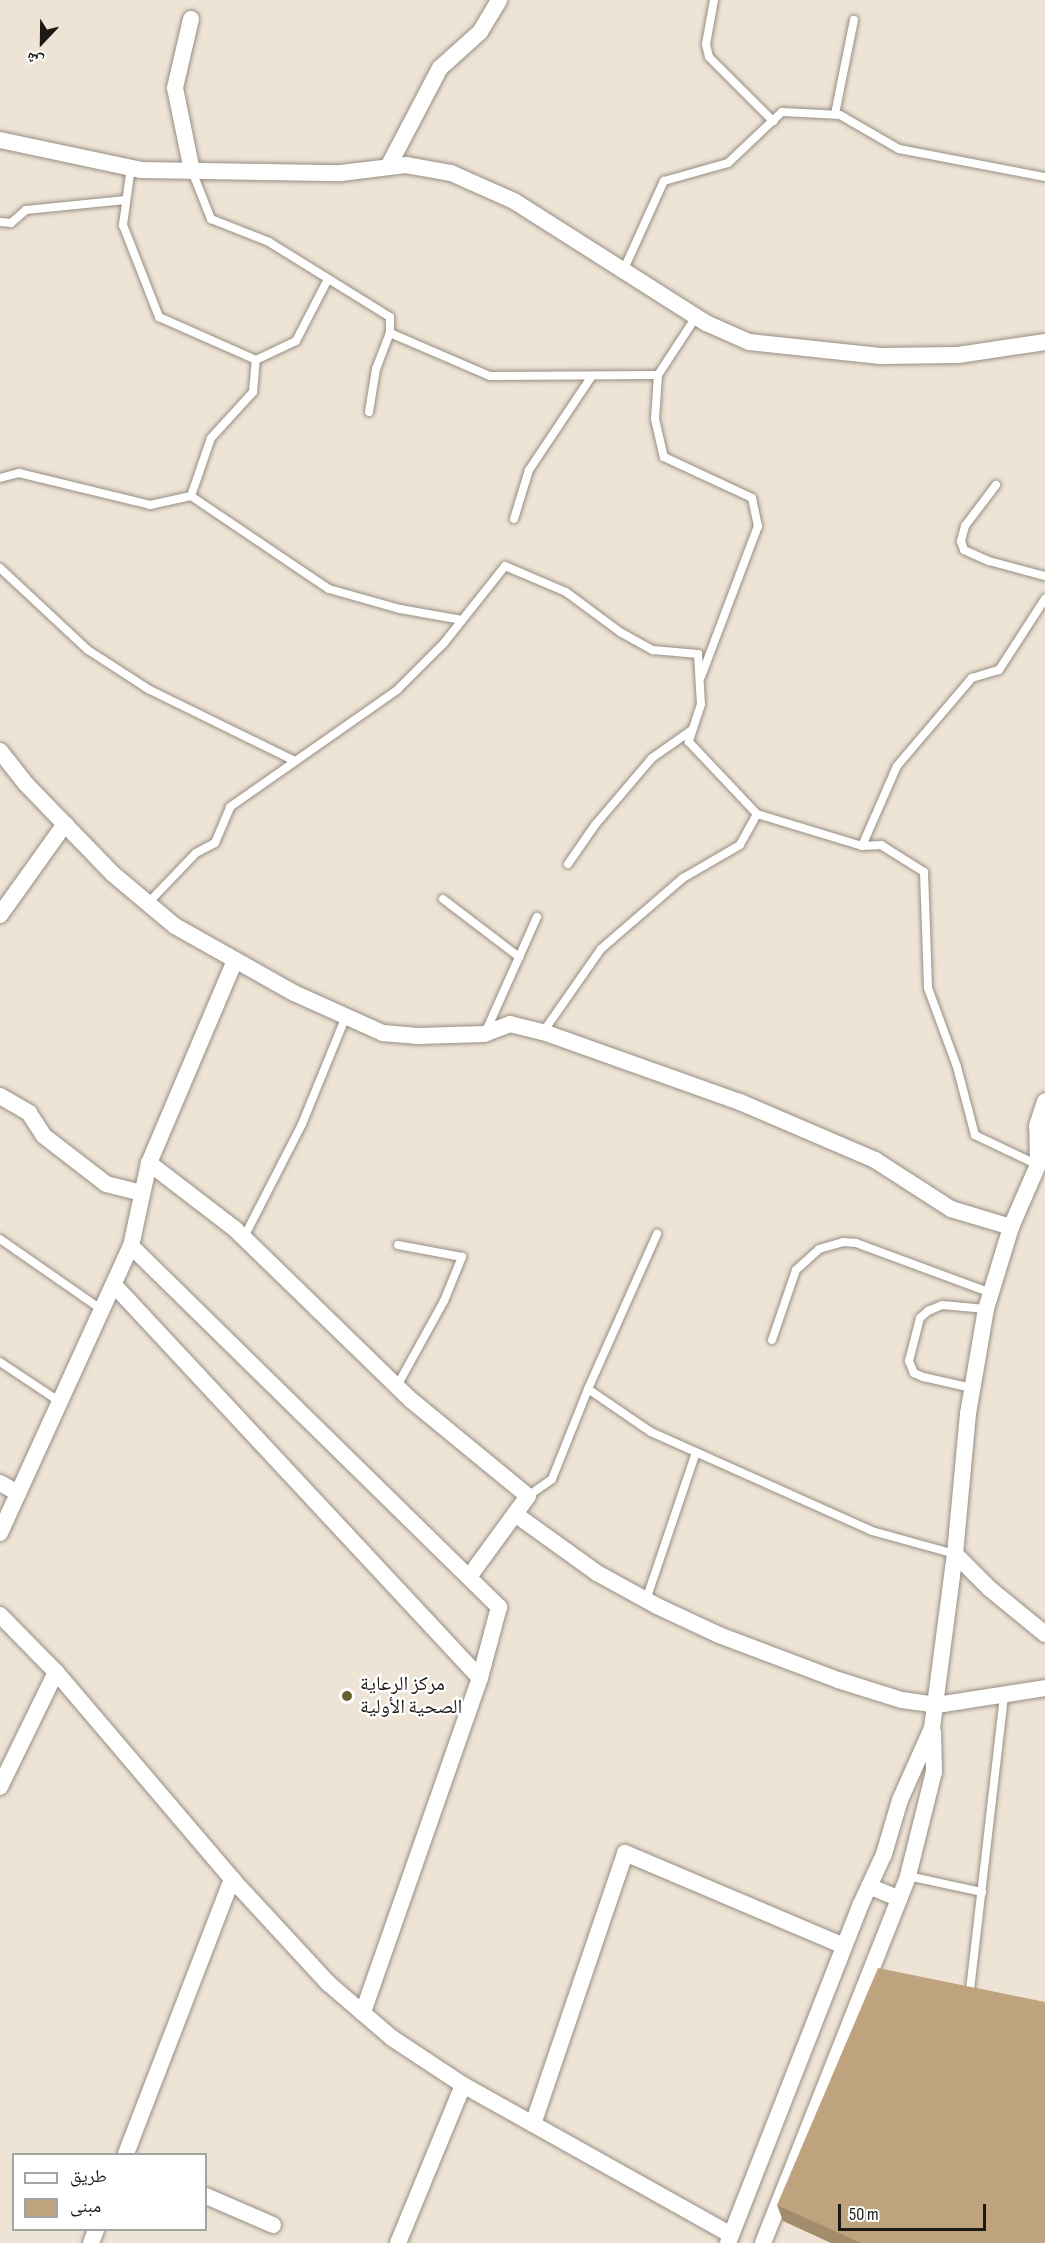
<!DOCTYPE html>
<meta charset="utf-8">
<style>
body{margin:0}
#map{position:relative;width:1045px;height:2243px;overflow:hidden;background:#eee4d6;font-family:"Sofia Sans Condensed","Noto Naskh Arabic",sans-serif}
div>[style]{position:absolute}
.roads{filter:drop-shadow(0 0 2px #978e82) drop-shadow(0 0 2px #978e82)}
.service>*{height:8px;margin:-4px;padding:0 4px;transform-origin:4px;border-radius:4px;background:#fff}
.minor>*{height:16px;margin:-8px;padding:0 8px;transform-origin:8px;border-radius:8px;background:#fff}
.wall>*{inset:0;background:#a38c6c}
.building>*{inset:0;background:#bea37e}
.dots>*{width:16px;height:16px;translate:-50% -50%;box-sizing:border-box;border:3px solid #fff;border-radius:50%}
span{translate:-50% -50%;white-space:nowrap;text-align:center;line-height:1.15;-webkit-text-stroke:4.5px #fff;paint-order:stroke}
.poi-label{font-size:20px;color:#1c1814}
.left{translate:0 -50%;text-align:left}
.legend{position:absolute;left:12px;top:2153px;width:195px;height:78px;box-sizing:border-box;background:#fff;border:2px solid #a4a3a1;margin:0;padding:8px 10px;list-style:none;font-size:18px;color:#1c1814}
.legend li{display:flex;align-items:center;gap:12px;height:30px}
.legend b{width:30px;border:2px solid #a4a3a1}
.north{position:absolute;left:12px;top:12px;width:60px;height:60px;-webkit-text-stroke:4px #fff;paint-order:stroke;rotate:202deg;font-size:16px;font-weight:700;line-height:24px;text-align:center;color:#1c1814}
.north::after{content:'';display:block;margin:auto;width:21px;height:27px;background:#1c1814;clip-path:polygon(50% 0,100% 100%,50% 72%,0 100%)}
.scale{position:absolute;left:838px;top:2204px;width:148px;height:27px;box-sizing:border-box;border:3px solid #1c1814;border-top:0;padding-left:8px;font-size:18px;line-height:21px;white-space:nowrap;color:#1c1814;-webkit-text-stroke:4px #fff;paint-order:stroke}
</style>
<div id="map">
<div class="roads">
<div class="service">
<div style="left:714px;top:0;width:45px;rotate:100.3deg"></div>
<div style="left:706px;top:44px;width:13px;rotate:77deg"></div>
<div style="left:709px;top:57px;width:91px;rotate:45deg"></div>
<div style="left:835px;top:114px;width:96px;rotate:-78.6deg"></div>
<div style="left:131px;top:167px;width:59px;rotate:97.9deg"></div>
<div style="left:123px;top:225px;width:99px;rotate:68.6deg"></div>
<div style="left:159px;top:317px;width:106px;rotate:23.9deg"></div>
<div style="left:256px;top:360px;width:44px;rotate:-25.4deg"></div>
<div style="left:296px;top:341px;width:68px;rotate:-62.7deg"></div>
<div style="left:192px;top:171px;width:52px;rotate:68.4deg"></div>
<div style="left:211px;top:219px;width:62px;rotate:21.6deg"></div>
<div style="left:269px;top:242px;width:142px;rotate:31.8deg"></div>
<div style="left:390px;top:317px;width:16px;rotate:90deg"></div>
<div style="left:390px;top:333px;width:109px;rotate:23.3deg"></div>
<div style="left:490px;top:376px;width:168px;rotate:-0.3deg"></div>
<div style="left:658px;top:375px;width:69px;rotate:-56.8deg"></div>
<div style="left:0;top:222px;width:11px;rotate:5deg"></div>
<div style="left:11px;top:223px;width:20px;rotate:-41deg"></div>
<div style="left:26px;top:210px;width:100px;rotate:-5.7deg"></div>
<div style="left:624px;top:269px;width:97px;rotate:-65.6deg"></div>
<div style="left:664px;top:181px;width:66px;rotate:-15.7deg"></div>
<div style="left:728px;top:163px;width:74px;rotate:-43.4deg"></div>
<div style="left:782px;top:112px;width:58px;rotate:3deg"></div>
<div style="left:840px;top:115px;width:68px;rotate:30deg"></div>
<div style="left:899px;top:149px;width:149px;rotate:10.9deg"></div>
<div style="left:658px;top:375px;width:44px;rotate:93.9deg"></div>
<div style="left:655px;top:419px;width:39px;rotate:77deg"></div>
<div style="left:664px;top:457px;width:97px;rotate:25deg"></div>
<div style="left:752px;top:498px;width:29px;rotate:78deg"></div>
<div style="left:758px;top:526px;width:161px;rotate:110.7deg"></div>
<div style="left:369px;top:412px;width:44px;rotate:-80.8deg"></div>
<div style="left:376px;top:369px;width:39px;rotate:-69deg"></div>
<div style="left:0;top:478px;width:20px;rotate:-15deg"></div>
<div style="left:19px;top:473px;width:135px;rotate:13.7deg"></div>
<div style="left:150px;top:505px;width:42px;rotate:-12.4deg"></div>
<div style="left:191px;top:496px;width:166px;rotate:34deg"></div>
<div style="left:329px;top:589px;width:74px;rotate:15.7deg"></div>
<div style="left:400px;top:609px;width:63px;rotate:10.1deg"></div>
<div style="left:996px;top:485px;width:51px;rotate:127.1deg"></div>
<div style="left:965px;top:526px;width:16px;rotate:105deg"></div>
<div style="left:961px;top:541px;width:9px;rotate:72deg"></div>
<div style="left:964px;top:550px;width:27px;rotate:24deg"></div>
<div style="left:989px;top:561px;width:58px;rotate:15deg"></div>
<div style="left:191px;top:496px;width:61px;rotate:-71deg"></div>
<div style="left:211px;top:438px;width:62px;rotate:-47.6deg"></div>
<div style="left:253px;top:392px;width:32px;rotate:-85deg"></div>
<div style="left:514px;top:519px;width:51px;rotate:-73deg"></div>
<div style="left:529px;top:470px;width:113px;rotate:-56.2deg"></div>
<div style="left:0;top:568px;width:120px;rotate:43deg"></div>
<div style="left:88px;top:650px;width:72px;rotate:33deg"></div>
<div style="left:148px;top:689px;width:161px;rotate:26.1deg"></div>
<div style="left:757px;top:814px;width:110px;rotate:16.9deg"></div>
<div style="left:862px;top:846px;width:19px;rotate:-3deg"></div>
<div style="left:881px;top:845px;width:51px;rotate:32.1deg"></div>
<div style="left:924px;top:872px;width:116px;rotate:88deg"></div>
<div style="left:928px;top:988px;width:84px;rotate:69.8deg"></div>
<div style="left:957px;top:1067px;width:70px;rotate:75.2deg"></div>
<div style="left:975px;top:1135px;width:70px;rotate:25.5deg"></div>
<div style="left:862px;top:846px;width:87px;rotate:-66.4deg"></div>
<div style="left:897px;top:766px;width:116px;rotate:-49.6deg"></div>
<div style="left:972px;top:678px;width:28px;rotate:-17deg"></div>
<div style="left:999px;top:670px;width:85px;rotate:-57.1deg"></div>
<div style="left:568px;top:864px;width:47px;rotate:-55.3deg"></div>
<div style="left:595px;top:825px;width:88px;rotate:-49.6deg"></div>
<div style="left:652px;top:758px;width:49px;rotate:-35deg"></div>
<div style="left:443px;top:899px;width:96px;rotate:37.3deg"></div>
<div style="left:148px;top:903px;width:69px;rotate:-46.2deg"></div>
<div style="left:196px;top:853px;width:21px;rotate:-28deg"></div>
<div style="left:215px;top:843px;width:39px;rotate:-67deg"></div>
<div style="left:230px;top:807px;width:204px;rotate:-35deg"></div>
<div style="left:397px;top:690px;width:66px;rotate:-45deg"></div>
<div style="left:444px;top:643px;width:98px;rotate:-51.6deg"></div>
<div style="left:505px;top:566px;width:66px;rotate:23.1deg"></div>
<div style="left:566px;top:592px;width:67px;rotate:36.5deg"></div>
<div style="left:620px;top:632px;width:38px;rotate:29deg"></div>
<div style="left:653px;top:650px;width:45px;rotate:5.1deg"></div>
<div style="left:698px;top:654px;width:50px;rotate:86.6deg"></div>
<div style="left:701px;top:704px;width:40px;rotate:108deg"></div>
<div style="left:689px;top:742px;width:99px;rotate:46.6deg"></div>
<div style="left:757px;top:814px;width:35px;rotate:119deg"></div>
<div style="left:740px;top:845px;width:66px;rotate:149.9deg"></div>
<div style="left:683px;top:878px;width:108px;rotate:139.1deg"></div>
<div style="left:601px;top:949px;width:101px;rotate:124.9deg"></div>
<div style="left:486px;top:1031px;width:125px;rotate:-65.9deg"></div>
<div style="left:244px;top:1237px;width:127px;rotate:-62.8deg"></div>
<div style="left:302px;top:1124px;width:117px;rotate:-67.8deg"></div>
<div style="left:0;top:1239px;width:124px;rotate:34.8deg"></div>
<div style="left:772px;top:1340px;width:74px;rotate:-71.1deg"></div>
<div style="left:796px;top:1270px;width:31px;rotate:-42deg"></div>
<div style="left:819px;top:1249px;width:25px;rotate:-16deg"></div>
<div style="left:843px;top:1242px;width:13px;rotate:4deg"></div>
<div style="left:856px;top:1243px;width:144px;rotate:20.3deg"></div>
<div style="left:0;top:1362px;width:72px;rotate:33.7deg"></div>
<div style="left:397px;top:1386px;width:97px;rotate:-61.1deg"></div>
<div style="left:444px;top:1301px;width:48px;rotate:-67.8deg"></div>
<div style="left:462px;top:1257px;width:65px;rotate:-169.4deg"></div>
<div style="left:972px;top:1388px;width:50px;rotate:-167.3deg"></div>
<div style="left:923px;top:1377px;width:10px;rotate:-156deg"></div>
<div style="left:914px;top:1373px;width:13px;rotate:-113deg"></div>
<div style="left:909px;top:1361px;width:44px;rotate:-75.7deg"></div>
<div style="left:920px;top:1318px;width:11px;rotate:-41deg"></div>
<div style="left:928px;top:1311px;width:15px;rotate:-23deg"></div>
<div style="left:942px;top:1305px;width:44px;rotate:5.2deg"></div>
<div style="left:588px;top:1389px;width:170px;rotate:-66deg"></div>
<div style="left:528px;top:1496px;width:29px;rotate:-35deg"></div>
<div style="left:552px;top:1479px;width:97px;rotate:-68.2deg"></div>
<div style="left:588px;top:1389px;width:76px;rotate:34.3deg"></div>
<div style="left:651px;top:1432px;width:242px;rotate:24.1deg"></div>
<div style="left:872px;top:1531px;width:86px;rotate:15.5deg"></div>
<div style="left:646px;top:1600px;width:156px;rotate:-71.3deg"></div>
<div style="left:908px;top:1876px;width:76px;rotate:12.2deg"></div>
<div style="left:970px;top:1990px;width:298px;rotate:-83.4deg"></div>
</div>
<div class="minor">
<div style="left:191px;top:19px;width:71px;rotate:103.1deg"></div>
<div style="left:175px;top:88px;width:85px;rotate:78.4deg"></div>
<div style="left:0;top:140px;width:144px;rotate:12deg"></div>
<div style="left:141px;top:170px;width:200px;rotate:0.9deg"></div>
<div style="left:341px;top:173px;width:65px;rotate:-7deg"></div>
<div style="left:406px;top:165px;width:46px;rotate:10.1deg"></div>
<div style="left:451px;top:173px;width:69px;rotate:24deg"></div>
<div style="left:514px;top:201px;width:227px;rotate:32.4deg"></div>
<div style="left:706px;top:323px;width:47px;rotate:23.8deg"></div>
<div style="left:749px;top:342px;width:132px;rotate:6.1deg"></div>
<div style="left:880px;top:356px;width:78px;rotate:-0.7deg"></div>
<div style="left:958px;top:355px;width:88px;rotate:-8.5deg"></div>
<div style="left:388px;top:167px;width:112px;rotate:-62.3deg"></div>
<div style="left:440px;top:68px;width:54px;rotate:-42deg"></div>
<div style="left:480px;top:32px;width:37px;rotate:-59deg"></div>
<div style="left:0;top:751px;width:42px;rotate:51.8deg"></div>
<div style="left:26px;top:784px;width:125px;rotate:46deg"></div>
<div style="left:113px;top:874px;width:81px;rotate:40deg"></div>
<div style="left:175px;top:926px;width:137px;rotate:29.4deg"></div>
<div style="left:294px;top:993px;width:98px;rotate:24.2deg"></div>
<div style="left:383px;top:1033px;width:35px;rotate:5deg"></div>
<div style="left:418px;top:1036px;width:66px;rotate:-1.7deg"></div>
<div style="left:484px;top:1034px;width:28px;rotate:-21deg"></div>
<div style="left:510px;top:1024px;width:34px;rotate:14deg"></div>
<div style="left:543px;top:1032px;width:209px;rotate:19.6deg"></div>
<div style="left:740px;top:1102px;width:147px;rotate:23.2deg"></div>
<div style="left:875px;top:1160px;width:90px;rotate:32.8deg"></div>
<div style="left:951px;top:1209px;width:63px;rotate:16.7deg"></div>
<div style="left:0;top:915px;width:112px;rotate:-54.5deg"></div>
<div style="left:0;top:1096px;width:34px;rotate:30deg"></div>
<div style="left:29px;top:1113px;width:27px;rotate:57deg"></div>
<div style="left:44px;top:1136px;width:78px;rotate:37.7deg"></div>
<div style="left:106px;top:1184px;width:37px;rotate:14deg"></div>
<div style="left:149px;top:1163px;width:108px;rotate:37.5deg"></div>
<div style="left:235px;top:1229px;width:245px;rotate:44.2deg"></div>
<div style="left:411px;top:1400px;width:151px;rotate:39.4deg"></div>
<div style="left:528px;top:1496px;width:100px;rotate:126.1deg"></div>
<div style="left:131px;top:1246px;width:516px;rotate:44.45deg"></div>
<div style="left:499px;top:1607px;width:73px;rotate:105deg"></div>
<div style="left:114px;top:1285px;width:537px;rotate:47.04deg"></div>
<div style="left:480px;top:1678px;width:355px;rotate:109.3deg"></div>
<div style="left:0;top:1483px;width:21px;rotate:29deg"></div>
<div style="left:515px;top:1514px;width:101px;rotate:35.7deg"></div>
<div style="left:597px;top:1573px;width:68px;rotate:28.8deg"></div>
<div style="left:657px;top:1606px;width:68px;rotate:25.1deg"></div>
<div style="left:719px;top:1635px;width:127px;rotate:20.7deg"></div>
<div style="left:838px;top:1680px;width:67px;rotate:17.4deg"></div>
<div style="left:902px;top:1700px;width:35px;rotate:8deg"></div>
<div style="left:937px;top:1705px;width:109px;rotate:-8.9deg"></div>
<div style="left:0;top:1533px;width:315px;rotate:-65.5deg"></div>
<div style="left:131px;top:1246px;width:85px;rotate:-77.8deg"></div>
<div style="left:149px;top:1163px;width:220px;rotate:-67deg"></div>
<div style="left:955px;top:1554px;width:49px;rotate:45deg"></div>
<div style="left:990px;top:1589px;width:71px;rotate:39.3deg"></div>
<div style="left:0;top:1615px;width:80px;rotate:45.5deg"></div>
<div style="left:56px;top:1672px;width:128px;rotate:116deg"></div>
<div style="left:56px;top:1672px;width:272px;rotate:49.6deg"></div>
<div style="left:232px;top:1879px;width:295px;rotate:111.1deg"></div>
<div style="left:232px;top:1879px;width:142px;rotate:47.3deg"></div>
<div style="left:328px;top:1983px;width:84px;rotate:40.7deg"></div>
<div style="left:392px;top:2038px;width:85px;rotate:33.5deg"></div>
<div style="left:869px;top:1886px;width:33px;rotate:23deg"></div>
<div style="left:533px;top:2124px;width:286px;rotate:-71.2deg"></div>
<div style="left:625px;top:1853px;width:238px;rotate:23deg"></div>
<div style="left:206px;top:2196px;width:73px;rotate:23.4deg"></div>
<div style="left:91px;top:2243px;width:14px;rotate:-69deg"></div>
<div style="left:398px;top:2243px;width:171px;rotate:-67.6deg"></div>
<div style="left:463px;top:2085px;width:307px;rotate:29.2deg"></div>
<div style="left:728px;top:2243px;width:362px;rotate:-68.6deg"></div>
<div style="left:860px;top:1906px;width:57px;rotate:-65.2deg"></div>
<div style="left:884px;top:1854px;width:56px;rotate:-73.5deg"></div>
<div style="left:900px;top:1800px;width:79px;rotate:-66deg"></div>
<div style="left:932px;top:1728px;width:176px;rotate:-82.5deg"></div>
<div style="left:955px;top:1554px;width:141px;rotate:-84.7deg"></div>
<div style="left:968px;top:1414px;width:107px;rotate:-80.3deg"></div>
<div style="left:986px;top:1309px;width:86px;rotate:-73deg"></div>
<div style="left:1011px;top:1227px;width:68px;rotate:-66.5deg"></div>
<div style="left:1038px;top:1165px;width:39px;rotate:-91deg"></div>
<div style="left:1037px;top:1126px;width:26px;rotate:-72deg"></div>
<div style="left:763px;top:2243px;width:395px;rotate:-68.4deg"></div>
<div style="left:908px;top:1876px;width:107px;rotate:-76deg"></div>
<div style="left:934px;top:1772px;width:40px;rotate:-91.4deg"></div>
</div>
</div>
<div class="wall">
<div style="clip-path:polygon(777px 2205px,1045px 2243px,831px 2243px,783px 2221px)"></div>
</div>
<div class="building">
<div style="clip-path:polygon(878px 1968px,1045px 2002px,1045px 2243px,861px 2243px,777px 2205px)"></div>
</div>
<div class="dots">
<div style="left:347px;top:1696px;background:#66602c"></div>
</div>
<div class="poi-label">
<span class="left" style="left:360px;top:1696px">مركز الرعاية<br>الصحية الأولية</span>
</div>
<ul class="legend">
<li><b style="height:8px;background:#fff"></b>طريق</li>
<li><b style="height:16px;background:#bea37e"></b>مبنى</li>
</ul>
<div class="north">ش</div>
<div class="scale">50 m</div>
</div>
